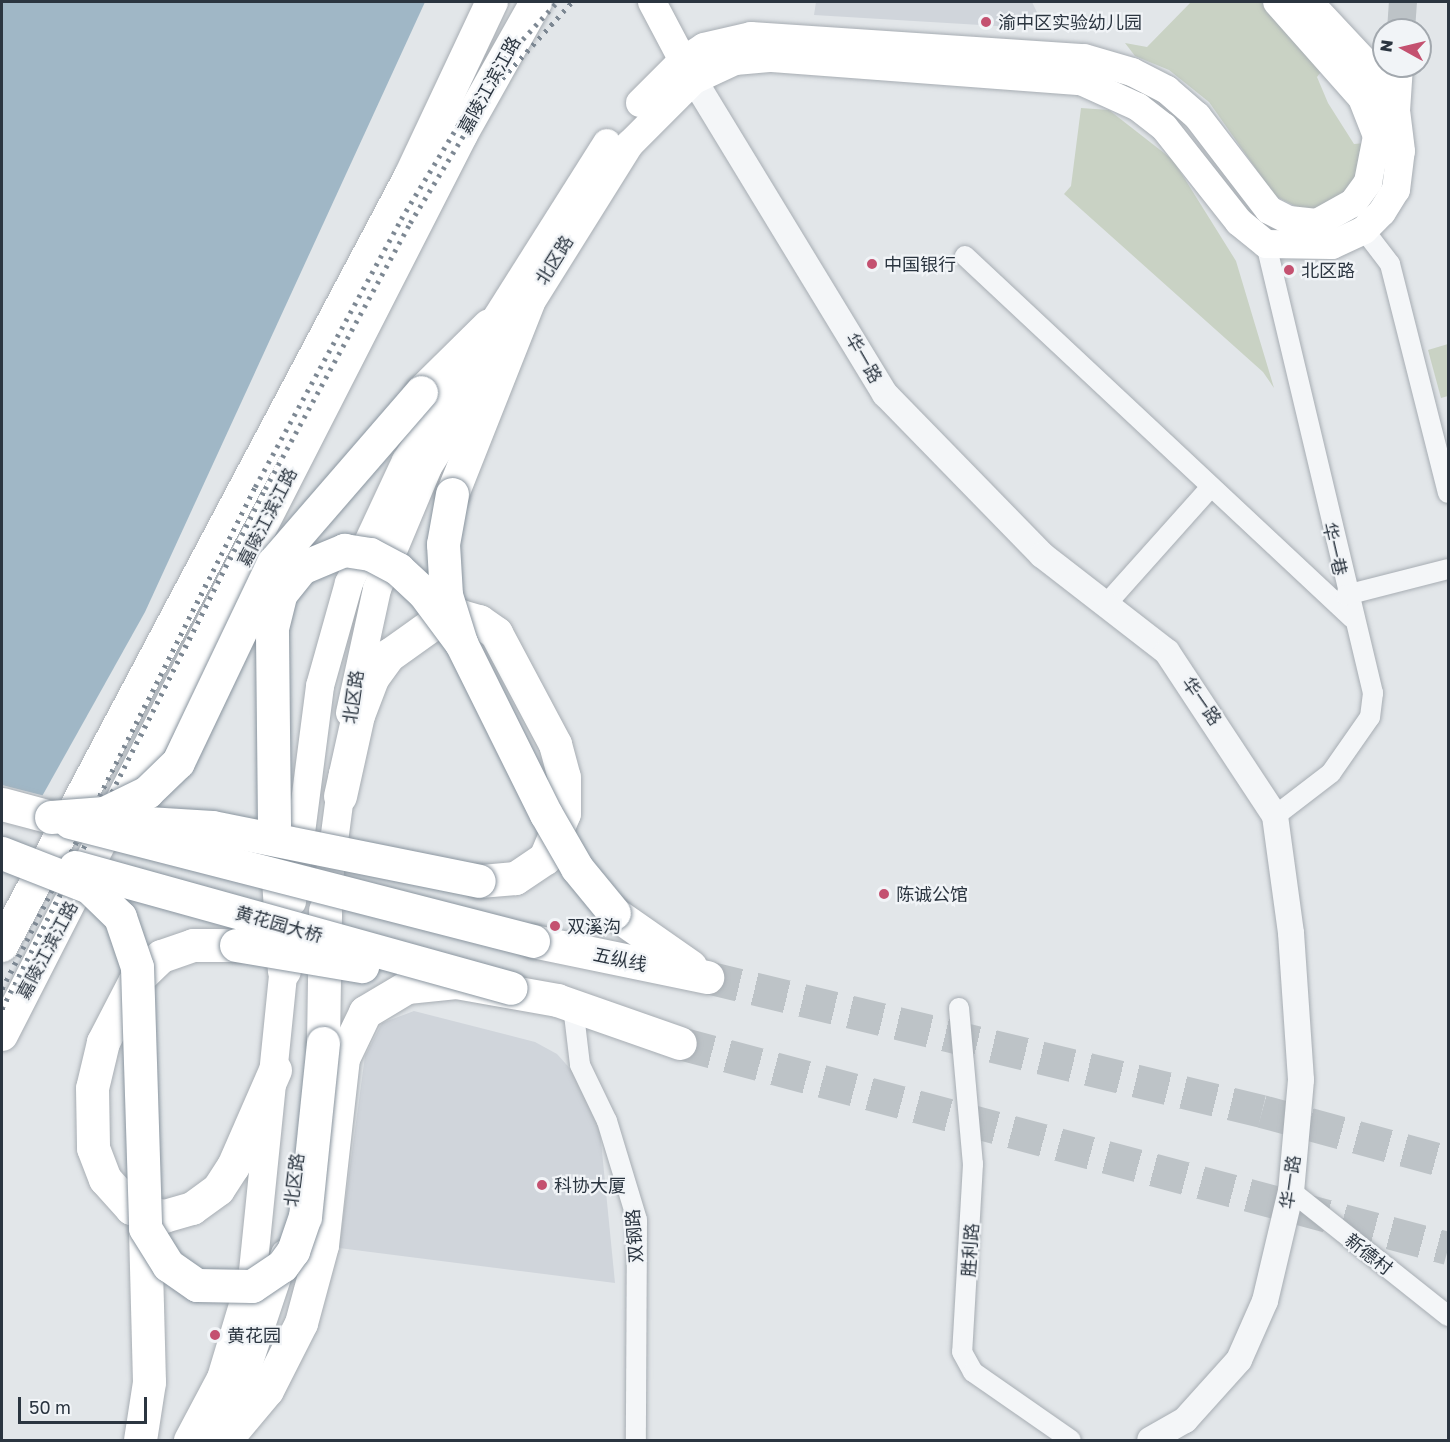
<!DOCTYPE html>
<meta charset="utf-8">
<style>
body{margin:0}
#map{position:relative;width:1450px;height:1442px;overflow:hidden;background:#e2e6e9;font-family:"Golos Text","Noto Sans SC",sans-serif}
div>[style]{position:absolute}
.built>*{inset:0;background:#d0d5db}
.green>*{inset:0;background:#c9d2c4}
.water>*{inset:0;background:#a0b7c6}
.pier>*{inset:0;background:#e2e6e9}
.secondary-tunnel>*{height:28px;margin-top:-14px;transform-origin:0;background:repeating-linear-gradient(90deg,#bdc3c7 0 28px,transparent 0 42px)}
.trunk-tunnel>*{height:33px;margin-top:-16.5px;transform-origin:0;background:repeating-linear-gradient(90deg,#bdc3c7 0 33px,transparent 0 49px)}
.roads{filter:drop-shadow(0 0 2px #a7adb3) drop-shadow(0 0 2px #a7adb3)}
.minor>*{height:20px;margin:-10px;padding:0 10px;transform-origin:10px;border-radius:10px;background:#f4f6f8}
.tertiary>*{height:26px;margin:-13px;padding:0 13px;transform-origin:13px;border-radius:13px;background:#f4f6f8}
.secondary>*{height:28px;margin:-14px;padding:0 14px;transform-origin:14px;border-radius:14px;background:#fff}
.primary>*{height:32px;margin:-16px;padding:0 16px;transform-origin:16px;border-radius:16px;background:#fff}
.trunk>*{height:33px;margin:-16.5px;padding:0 16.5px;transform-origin:16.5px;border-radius:16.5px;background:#fff}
.rail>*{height:4.5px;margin-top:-2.25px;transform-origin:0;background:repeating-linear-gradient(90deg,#7c8792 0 3px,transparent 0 9px)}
.bridges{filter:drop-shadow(0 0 2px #8a959f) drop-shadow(0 0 2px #8a959f)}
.trunk-bridge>*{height:33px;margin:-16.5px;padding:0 16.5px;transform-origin:16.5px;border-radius:16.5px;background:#fff}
.dots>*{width:16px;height:16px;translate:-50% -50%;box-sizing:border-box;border:3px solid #f1f4f7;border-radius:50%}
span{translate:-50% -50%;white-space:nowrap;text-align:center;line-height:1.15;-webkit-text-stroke:4.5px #f1f4f7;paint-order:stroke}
.poi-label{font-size:18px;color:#2b3540}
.left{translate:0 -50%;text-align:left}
.street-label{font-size:18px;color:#2b3540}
.frame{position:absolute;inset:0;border:3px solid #2b3540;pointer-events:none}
.north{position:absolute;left:1372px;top:18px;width:60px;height:60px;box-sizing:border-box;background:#f1f4f7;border:2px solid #a2a8ae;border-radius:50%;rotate:278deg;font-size:16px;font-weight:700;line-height:24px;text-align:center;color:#2b3540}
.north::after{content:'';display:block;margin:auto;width:21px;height:27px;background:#c45170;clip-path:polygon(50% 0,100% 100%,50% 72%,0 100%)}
.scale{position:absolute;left:18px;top:1397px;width:129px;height:27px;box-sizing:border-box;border:3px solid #2b3540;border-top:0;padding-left:8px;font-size:18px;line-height:21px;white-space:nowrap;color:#2b3540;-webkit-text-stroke:4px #f1f4f7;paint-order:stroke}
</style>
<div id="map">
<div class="built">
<div style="clip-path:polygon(816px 2px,1032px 2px,1045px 29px,814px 15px)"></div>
<div style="clip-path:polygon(414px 1011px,535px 1042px,557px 1054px,574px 1073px,599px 1121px,615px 1283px,339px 1248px,365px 1056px,382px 1023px)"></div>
</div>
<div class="green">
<div style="clip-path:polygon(1191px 2px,1264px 2px,1324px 68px,1317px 77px,1328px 103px,1354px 144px,1365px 143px,1352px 188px,1320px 208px,1303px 210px,1275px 196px,1209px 102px,1169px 70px,1135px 56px,1125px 43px,1147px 47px)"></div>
<div style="clip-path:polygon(1081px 108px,1109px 110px,1173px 160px,1236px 261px,1274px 388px,1263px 372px,1064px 194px,1071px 186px)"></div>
<div style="clip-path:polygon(1448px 344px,1448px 396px,1441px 398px,1428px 350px)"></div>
</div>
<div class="water">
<div style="clip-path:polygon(2px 2px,425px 2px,145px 612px,2px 868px)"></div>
</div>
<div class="pier">
<div style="clip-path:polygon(2px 785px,45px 796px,2px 871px)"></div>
</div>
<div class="secondary-tunnel">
<div style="left:1401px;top:30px;width:28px;rotate:-86deg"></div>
</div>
<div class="trunk-tunnel">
<div style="left:707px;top:977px;width:571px;rotate:13.57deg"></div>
<div style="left:1262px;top:1111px;width:193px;rotate:15.3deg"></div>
<div style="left:680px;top:1043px;width:795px;rotate:14.95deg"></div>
</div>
<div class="roads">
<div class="minor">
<div style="left:1364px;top:230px;width:43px;rotate:52.6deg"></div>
<div style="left:1390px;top:264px;width:236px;rotate:75.8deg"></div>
<div style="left:1266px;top:244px;width:462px;rotate:76.6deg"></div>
<div style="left:1373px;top:693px;width:24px;rotate:97deg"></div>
<div style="left:1370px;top:717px;width:68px;rotate:124.9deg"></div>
<div style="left:1331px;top:773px;width:71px;rotate:142.5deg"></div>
<div style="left:965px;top:256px;width:530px;rotate:43.09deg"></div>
<div style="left:1346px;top:595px;width:105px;rotate:-14.3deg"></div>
<div style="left:1109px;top:601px;width:153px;rotate:-48.2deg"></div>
<div style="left:573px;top:1006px;width:59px;rotate:83.2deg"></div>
<div style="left:580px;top:1065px;width:62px;rotate:64.3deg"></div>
<div style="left:607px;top:1121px;width:103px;rotate:73.1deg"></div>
<div style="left:637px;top:1220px;width:220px;rotate:90.3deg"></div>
<div style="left:959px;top:1008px;width:157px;rotate:84.9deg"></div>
<div style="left:973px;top:1164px;width:188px;rotate:93.3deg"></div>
<div style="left:962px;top:1352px;width:23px;rotate:61deg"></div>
<div style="left:973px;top:1372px;width:119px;rotate:34.8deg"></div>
<div style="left:1291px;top:1191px;width:201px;rotate:38.5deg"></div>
</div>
<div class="tertiary">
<div style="left:694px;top:80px;width:368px;rotate:58.7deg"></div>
<div style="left:885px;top:394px;width:225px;rotate:45.7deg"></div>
<div style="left:1042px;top:555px;width:158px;rotate:37.8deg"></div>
<div style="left:1167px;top:652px;width:196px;rotate:56.6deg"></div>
<div style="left:1275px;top:816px;width:118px;rotate:82.2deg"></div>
<div style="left:1291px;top:933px;width:147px;rotate:86.1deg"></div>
<div style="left:1301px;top:1080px;width:111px;rotate:95.1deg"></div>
<div style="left:1291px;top:1191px;width:113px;rotate:103.3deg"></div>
<div style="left:1265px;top:1301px;width:64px;rotate:113.8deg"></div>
<div style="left:1239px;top:1360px;width:81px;rotate:132deg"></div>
<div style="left:1185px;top:1420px;width:40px;rotate:150.3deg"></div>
</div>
<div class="secondary">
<div style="left:652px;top:2px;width:84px;rotate:62.2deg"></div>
<div style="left:640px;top:103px;width:58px;rotate:-45deg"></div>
<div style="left:681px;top:62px;width:27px;rotate:-33deg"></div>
<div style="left:704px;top:47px;width:48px;rotate:-13.2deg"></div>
<div style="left:751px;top:36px;width:334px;rotate:3.8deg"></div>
<div style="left:1084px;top:58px;width:50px;rotate:16.3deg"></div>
<div style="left:1132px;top:72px;width:39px;rotate:27deg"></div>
<div style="left:1167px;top:90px;width:40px;rotate:41deg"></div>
<div style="left:1197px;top:116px;width:118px;rotate:52.5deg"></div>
<div style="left:1269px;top:210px;width:22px;rotate:27deg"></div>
<div style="left:1289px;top:220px;width:28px;rotate:6deg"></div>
<div style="left:1317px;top:223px;width:41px;rotate:-29.1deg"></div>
<div style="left:1353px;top:203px;width:26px;rotate:-54deg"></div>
<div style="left:1368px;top:182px;width:47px;rotate:-78.9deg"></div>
<div style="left:1377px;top:136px;width:41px;rotate:-111.5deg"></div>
<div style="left:1362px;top:98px;width:128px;rotate:-131.5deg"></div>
<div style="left:1396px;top:111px;width:45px;rotate:-86.2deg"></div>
<div style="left:350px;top:713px;width:127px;rotate:-77.7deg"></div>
<div style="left:377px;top:589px;width:132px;rotate:-67.3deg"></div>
<div style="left:428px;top:467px;width:381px;rotate:-58deg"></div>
<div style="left:630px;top:144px;width:91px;rotate:-45deg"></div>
<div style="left:694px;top:80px;width:45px;rotate:-24.9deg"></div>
<div style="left:735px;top:61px;width:37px;rotate:-5deg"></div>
<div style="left:772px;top:58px;width:310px;rotate:4.3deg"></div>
<div style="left:1081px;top:81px;width:63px;rotate:24.5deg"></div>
<div style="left:1138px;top:107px;width:33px;rotate:38deg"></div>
<div style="left:1164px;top:127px;width:121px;rotate:51.7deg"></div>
<div style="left:1239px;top:222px;width:35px;rotate:39deg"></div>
<div style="left:1266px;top:244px;width:66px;rotate:0.9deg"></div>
<div style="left:1332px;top:245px;width:35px;rotate:-25deg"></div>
<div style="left:1364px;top:230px;width:25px;rotate:-45deg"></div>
<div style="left:1382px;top:212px;width:26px;rotate:-58deg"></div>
<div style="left:1396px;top:190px;width:39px;rotate:-83deg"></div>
<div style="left:1401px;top:151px;width:38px;rotate:-97deg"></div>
<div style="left:1396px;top:113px;width:38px;rotate:-115deg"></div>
<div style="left:1380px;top:78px;width:104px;rotate:-133.1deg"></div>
<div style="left:292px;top:902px;width:218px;rotate:-82.6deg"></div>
<div style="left:320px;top:686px;width:107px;rotate:-74.3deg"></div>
<div style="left:349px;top:583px;width:135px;rotate:-65deg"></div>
<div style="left:406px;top:461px;width:376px;rotate:-57.7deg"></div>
<div style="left:325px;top:910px;width:137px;rotate:-82.5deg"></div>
<div style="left:188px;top:1440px;width:70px;rotate:-62deg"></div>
<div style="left:221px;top:1378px;width:112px;rotate:-73.3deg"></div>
<div style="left:253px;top:1271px;width:326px;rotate:-84.2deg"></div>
<div style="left:213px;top:1440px;width:70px;rotate:-63.8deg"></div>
<div style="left:244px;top:1377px;width:130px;rotate:-71.6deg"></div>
</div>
<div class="primary">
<div style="left:2px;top:946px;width:869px;rotate:-62.08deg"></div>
<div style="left:409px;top:178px;width:195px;rotate:-64.8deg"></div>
<div style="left:2px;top:1035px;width:1012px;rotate:-62.95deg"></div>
<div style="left:462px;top:134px;width:151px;rotate:-60.7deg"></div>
</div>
<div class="trunk">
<div style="left:421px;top:392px;width:95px;rotate:-44.6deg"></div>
<div style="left:452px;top:494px;width:206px;rotate:-68.4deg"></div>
<div style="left:340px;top:796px;width:83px;rotate:-77.5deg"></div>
<div style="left:358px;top:715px;width:40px;rotate:-69deg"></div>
<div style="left:372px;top:678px;width:29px;rotate:-54deg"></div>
<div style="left:389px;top:655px;width:52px;rotate:-35.5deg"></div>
<div style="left:431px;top:625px;width:31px;rotate:-17deg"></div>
<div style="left:461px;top:616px;width:19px;rotate:16deg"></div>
<div style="left:479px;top:621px;width:21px;rotate:35deg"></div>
<div style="left:496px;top:633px;width:126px;rotate:62deg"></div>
<div style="left:555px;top:744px;width:34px;rotate:75deg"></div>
<div style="left:564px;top:777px;width:36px;rotate:90deg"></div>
<div style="left:564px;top:813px;width:49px;rotate:112.9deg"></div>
<div style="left:545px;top:858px;width:36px;rotate:146deg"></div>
<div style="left:515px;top:878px;width:36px;rotate:175deg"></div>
<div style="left:2px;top:804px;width:51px;rotate:14.9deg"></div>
<div style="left:276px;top:848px;width:123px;rotate:86.3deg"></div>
<div style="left:614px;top:913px;width:93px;rotate:34.9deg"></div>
<div style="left:533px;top:941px;width:178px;rotate:11.7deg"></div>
<div style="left:236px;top:945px;width:43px;rotate:180deg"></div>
<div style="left:193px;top:945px;width:34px;rotate:161deg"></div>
<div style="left:161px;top:956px;width:37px;rotate:136deg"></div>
<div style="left:134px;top:982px;width:68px;rotate:117.3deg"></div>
<div style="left:103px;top:1042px;width:47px;rotate:103.4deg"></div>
<div style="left:92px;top:1088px;width:60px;rotate:89deg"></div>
<div style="left:93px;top:1148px;width:33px;rotate:69deg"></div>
<div style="left:105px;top:1179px;width:39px;rotate:48deg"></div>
<div style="left:131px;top:1208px;width:34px;rotate:14deg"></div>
<div style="left:164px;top:1216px;width:29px;rotate:-16deg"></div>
<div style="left:192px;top:1208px;width:32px;rotate:-36deg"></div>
<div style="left:218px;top:1189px;width:27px;rotate:-57deg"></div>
<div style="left:233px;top:1166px;width:105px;rotate:-66.4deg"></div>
<div style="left:323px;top:1043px;width:133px;rotate:-89.1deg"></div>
<div style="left:140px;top:1440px;width:59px;rotate:-81.2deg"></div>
<div style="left:149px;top:1382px;width:154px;rotate:-91.5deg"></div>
<div style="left:225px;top:1440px;width:65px;rotate:-50deg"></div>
<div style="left:267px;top:1390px;width:75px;rotate:-63.1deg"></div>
<div style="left:301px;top:1323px;width:81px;rotate:-74.9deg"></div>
<div style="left:322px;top:1245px;width:188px;rotate:-83.6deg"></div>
<div style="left:343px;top:1058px;width:51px;rotate:-64.4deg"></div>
<div style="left:365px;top:1012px;width:49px;rotate:-30.8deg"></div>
<div style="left:407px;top:987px;width:49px;rotate:-5.8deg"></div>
<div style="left:456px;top:982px;width:103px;rotate:10.1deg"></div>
<div style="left:557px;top:1000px;width:130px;rotate:19.3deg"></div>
</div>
</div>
<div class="rail">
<div style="left:2px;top:989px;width:562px;rotate:-63.25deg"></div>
<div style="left:255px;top:487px;width:305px;rotate:-61.4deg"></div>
<div style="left:401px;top:219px;width:164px;rotate:-58.7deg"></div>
<div style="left:486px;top:79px;width:105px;rotate:-47.3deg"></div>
<div style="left:2px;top:1009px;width:583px;rotate:-63.17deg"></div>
<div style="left:265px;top:489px;width:303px;rotate:-61.4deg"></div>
<div style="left:410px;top:223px;width:153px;rotate:-58.6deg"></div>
<div style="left:490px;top:92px;width:122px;rotate:-47.7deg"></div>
</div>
<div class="bridges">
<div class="trunk-bridge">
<div style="left:452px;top:494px;width:51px;rotate:100.2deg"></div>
<div style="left:443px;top:544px;width:51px;rotate:86.6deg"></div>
<div style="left:446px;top:595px;width:50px;rotate:72.6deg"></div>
<div style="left:461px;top:643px;width:191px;rotate:63.6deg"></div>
<div style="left:546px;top:814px;width:62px;rotate:60.1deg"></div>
<div style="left:577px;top:868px;width:58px;rotate:50.6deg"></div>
<div style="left:51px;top:817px;width:53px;rotate:-4.3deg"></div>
<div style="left:104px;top:813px;width:48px;rotate:-26deg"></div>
<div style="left:147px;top:792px;width:43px;rotate:-44.1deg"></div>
<div style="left:178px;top:762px;width:221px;rotate:-64.5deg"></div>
<div style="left:273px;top:563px;width:226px;rotate:-49.1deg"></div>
<div style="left:70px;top:822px;width:478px;rotate:14.4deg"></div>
<div style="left:131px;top:822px;width:81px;rotate:3.5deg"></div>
<div style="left:212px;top:827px;width:272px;rotate:11.4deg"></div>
<div style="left:274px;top:825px;width:197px;rotate:-90.6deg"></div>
<div style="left:272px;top:628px;width:36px;rotate:-76deg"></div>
<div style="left:281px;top:593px;width:32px;rotate:-51deg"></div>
<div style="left:301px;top:568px;width:47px;rotate:-22.7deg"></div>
<div style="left:344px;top:550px;width:26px;rotate:9deg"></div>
<div style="left:370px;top:554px;width:32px;rotate:28deg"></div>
<div style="left:398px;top:569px;width:34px;rotate:43deg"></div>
<div style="left:423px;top:592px;width:64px;rotate:53.3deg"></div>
<div style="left:2px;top:853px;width:93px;rotate:21.3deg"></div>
<div style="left:89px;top:887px;width:43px;rotate:44.1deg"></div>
<div style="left:120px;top:917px;width:53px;rotate:71.2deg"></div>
<div style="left:137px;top:967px;width:261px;rotate:88.2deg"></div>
<div style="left:145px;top:1228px;width:44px;rotate:58.1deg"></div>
<div style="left:168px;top:1265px;width:35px;rotate:35deg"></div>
<div style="left:197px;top:1285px;width:55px;rotate:1deg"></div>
<div style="left:252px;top:1286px;width:36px;rotate:-34deg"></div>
<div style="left:282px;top:1266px;width:19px;rotate:-54deg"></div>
<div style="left:293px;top:1251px;width:36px;rotate:-71deg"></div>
<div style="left:305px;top:1217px;width:175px;rotate:-84.1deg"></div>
<div style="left:75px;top:867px;width:452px;rotate:15.5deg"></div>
<div style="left:236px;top:945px;width:128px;rotate:9.5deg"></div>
</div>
</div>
<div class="dots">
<div style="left:986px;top:22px;background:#c45170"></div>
<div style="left:872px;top:264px;background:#c45170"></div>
<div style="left:1289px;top:270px;background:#c45170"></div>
<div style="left:884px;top:894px;background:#c45170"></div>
<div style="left:555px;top:926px;background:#c45170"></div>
<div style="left:542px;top:1185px;background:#c45170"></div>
<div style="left:215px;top:1335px;background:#c45170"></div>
</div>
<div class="poi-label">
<span class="left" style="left:998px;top:22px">渝中区实验幼儿园</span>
<span class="left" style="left:884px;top:264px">中国银行</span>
<span class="left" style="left:1301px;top:270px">北区路</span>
<span class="left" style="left:896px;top:894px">陈诚公馆</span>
<span class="left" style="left:567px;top:926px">双溪沟</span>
<span class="left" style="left:554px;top:1185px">科协大厦</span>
<span class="left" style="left:227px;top:1335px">黄花园</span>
</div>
<div class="street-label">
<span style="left:489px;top:85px;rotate:-61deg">嘉陵江滨江路</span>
<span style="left:554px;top:260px;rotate:-58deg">北区路</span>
<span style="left:864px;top:358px;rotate:60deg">华一路</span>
<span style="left:267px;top:517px;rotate:-63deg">嘉陵江滨江路</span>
<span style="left:1335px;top:549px;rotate:77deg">华一巷</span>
<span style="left:353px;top:697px;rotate:-82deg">北区路</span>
<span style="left:1202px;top:701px;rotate:55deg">华一路</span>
<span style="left:279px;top:924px;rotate:16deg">黄花园大桥</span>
<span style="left:47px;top:950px;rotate:-62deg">嘉陵江滨江路</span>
<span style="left:620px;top:959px;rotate:12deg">五纵线</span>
<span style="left:294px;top:1180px;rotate:-83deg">北区路</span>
<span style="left:1290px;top:1182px;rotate:-82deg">华一路</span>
<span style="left:634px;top:1236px;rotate:-94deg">双钢路</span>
<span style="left:970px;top:1250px;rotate:-86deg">胜利路</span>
<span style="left:1369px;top:1254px;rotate:38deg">新德村</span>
</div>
<div class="frame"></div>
<div class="north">N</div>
<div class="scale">50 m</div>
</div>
